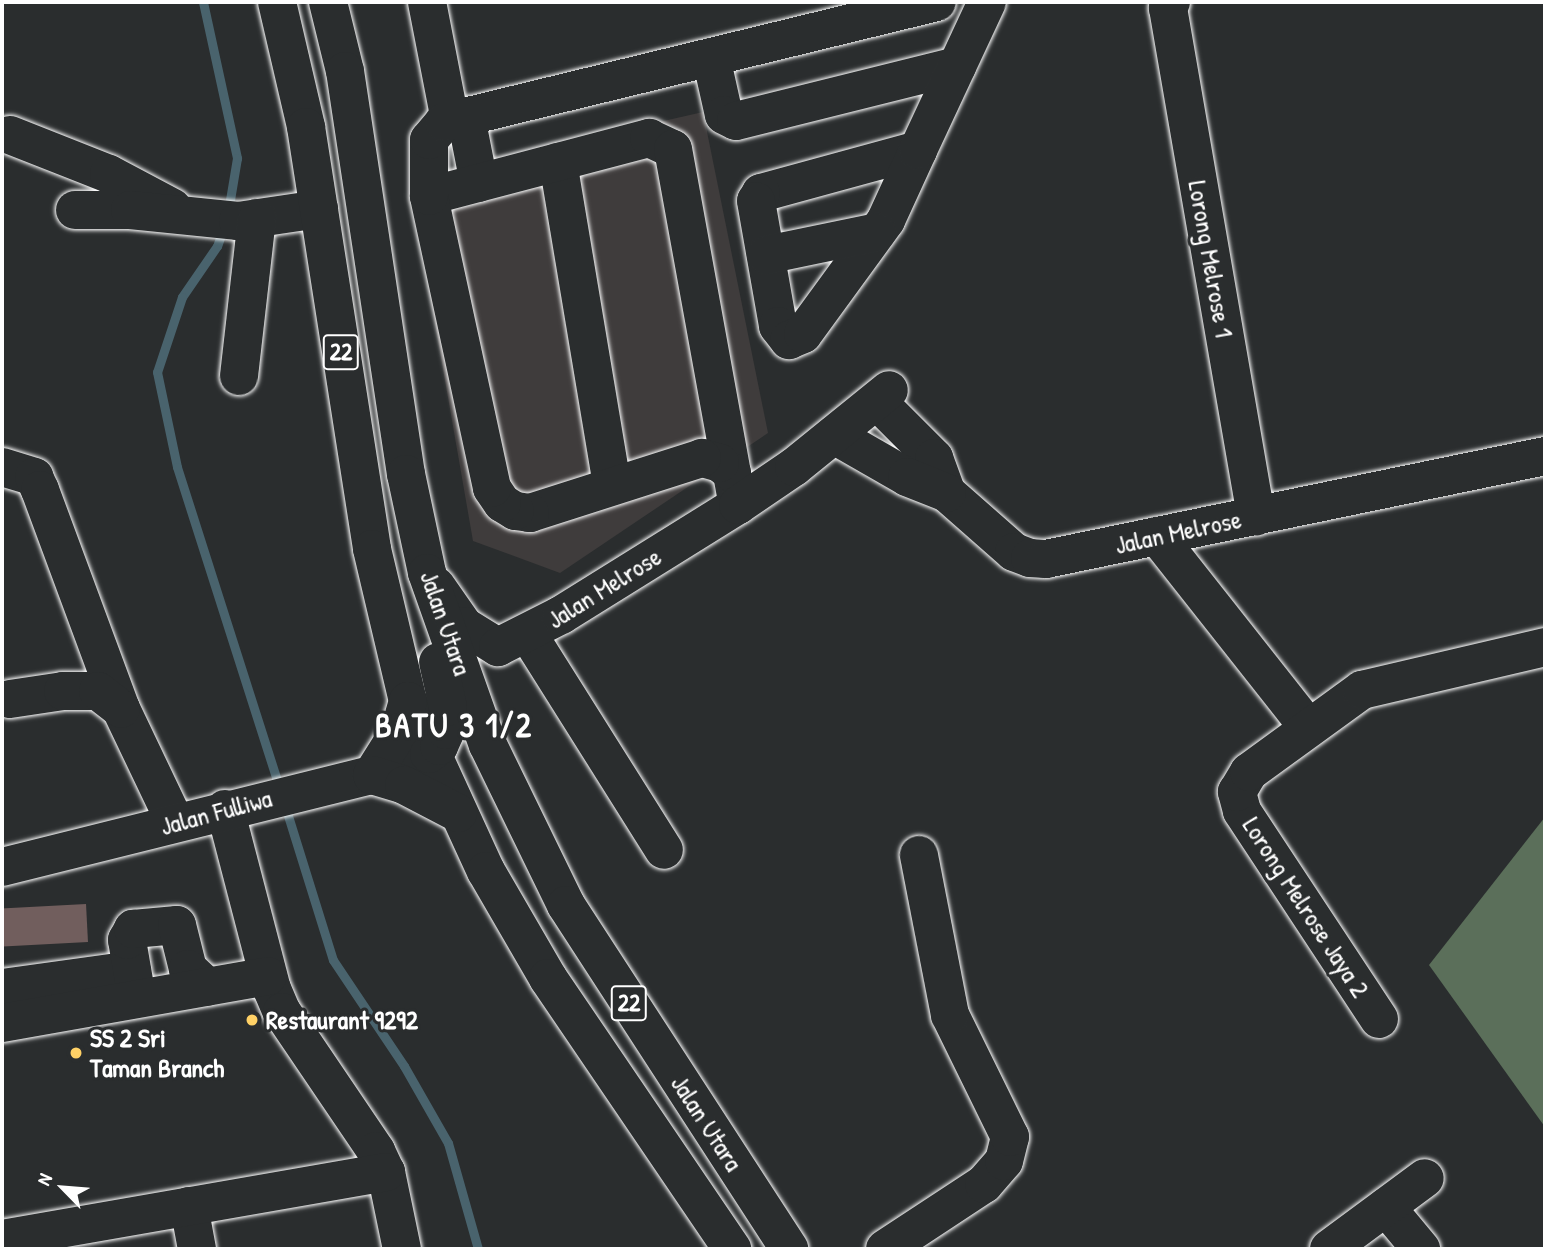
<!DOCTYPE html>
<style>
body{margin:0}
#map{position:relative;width:1547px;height:1251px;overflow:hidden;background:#2a2d2e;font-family:"Patrick Hand",sans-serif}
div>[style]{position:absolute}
.built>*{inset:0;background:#3f3c3c}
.green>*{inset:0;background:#5b6f5a}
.stream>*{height:9px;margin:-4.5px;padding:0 4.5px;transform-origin:4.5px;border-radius:4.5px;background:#49636d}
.building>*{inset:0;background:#715e5d;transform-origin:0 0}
.roads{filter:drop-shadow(0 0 2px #fff) drop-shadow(0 0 2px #fff)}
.minor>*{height:38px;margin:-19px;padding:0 19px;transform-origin:19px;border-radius:19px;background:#2a2d2e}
.highway>*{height:38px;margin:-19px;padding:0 19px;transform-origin:19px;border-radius:19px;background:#2a2d2e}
.dots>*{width:19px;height:19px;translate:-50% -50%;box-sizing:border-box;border:4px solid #2a2d2e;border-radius:50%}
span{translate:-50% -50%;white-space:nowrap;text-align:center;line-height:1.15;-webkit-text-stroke:6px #2a2d2e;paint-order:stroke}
.shield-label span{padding:2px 5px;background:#2a2d2e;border:2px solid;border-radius:5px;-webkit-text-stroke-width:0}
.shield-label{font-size:24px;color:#fff;font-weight:700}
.street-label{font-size:26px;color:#fff}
.poi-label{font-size:26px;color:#fff;font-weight:700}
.left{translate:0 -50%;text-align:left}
.district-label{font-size:33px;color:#fff;font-weight:700;letter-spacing:2px}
.frame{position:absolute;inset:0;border:4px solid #fff;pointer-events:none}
.north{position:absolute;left:28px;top:1153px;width:70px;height:70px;-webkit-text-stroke:5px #2a2d2e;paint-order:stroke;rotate:295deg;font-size:19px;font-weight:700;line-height:28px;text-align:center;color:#fff}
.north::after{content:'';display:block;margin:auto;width:24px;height:32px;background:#fff;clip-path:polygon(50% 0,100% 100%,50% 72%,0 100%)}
</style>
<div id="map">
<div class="built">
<div style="clip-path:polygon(703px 112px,768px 433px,560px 573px,473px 541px,410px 179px)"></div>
</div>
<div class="green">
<div style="clip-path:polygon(1545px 817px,1545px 1127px,1429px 965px)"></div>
</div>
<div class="stream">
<div style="left:203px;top:2px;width:160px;rotate:77.7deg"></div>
<div style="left:237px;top:158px;width:55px;rotate:99.5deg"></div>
<div style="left:223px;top:229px;width:18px;rotate:109deg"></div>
<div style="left:217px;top:246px;width:62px;rotate:124.5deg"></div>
<div style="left:182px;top:297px;width:79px;rotate:108.4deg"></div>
<div style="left:157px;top:372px;width:97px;rotate:78.1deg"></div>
<div style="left:177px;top:467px;width:338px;rotate:72.3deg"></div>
<div style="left:285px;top:806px;width:161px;rotate:72.7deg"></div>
<div style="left:333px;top:960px;width:128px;rotate:56.2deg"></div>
<div style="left:404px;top:1066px;width:89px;rotate:60.3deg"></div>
<div style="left:448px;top:1143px;width:110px;rotate:74.2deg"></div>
</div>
<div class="building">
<div style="left:86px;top:904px;width:38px;height:85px;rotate:87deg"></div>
</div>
<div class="roads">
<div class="minor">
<div style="left:427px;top:2px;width:120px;rotate:79deg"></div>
<div style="left:1171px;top:2px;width:7px;rotate:117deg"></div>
<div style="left:1168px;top:8px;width:516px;rotate:80.17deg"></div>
<div style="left:711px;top:57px;width:59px;rotate:77.4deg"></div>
<div style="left:724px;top:115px;width:13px;rotate:27deg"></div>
<div style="left:736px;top:121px;width:228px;rotate:-14deg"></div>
<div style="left:466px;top:117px;width:67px;rotate:78.9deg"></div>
<div style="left:10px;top:135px;width:106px;rotate:21.5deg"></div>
<div style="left:109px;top:174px;width:72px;rotate:28deg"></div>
<div style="left:918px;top:150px;width:163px;rotate:164.7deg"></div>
<div style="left:761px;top:193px;width:9px;rotate:122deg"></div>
<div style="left:756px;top:201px;width:127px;rotate:80deg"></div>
<div style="left:778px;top:326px;width:18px;rotate:52deg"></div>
<div style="left:789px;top:340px;width:15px;rotate:-23deg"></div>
<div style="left:803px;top:334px;width:141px;rotate:-53.9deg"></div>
<div style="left:886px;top:220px;width:77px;rotate:-65.4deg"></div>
<div style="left:918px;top:150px;width:163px;rotate:-65deg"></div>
<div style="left:558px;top:162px;width:328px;rotate:80.5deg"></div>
<div style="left:429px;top:196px;width:228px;rotate:-14.8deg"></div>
<div style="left:649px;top:138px;width:26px;rotate:25deg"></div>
<div style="left:673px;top:149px;width:362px;rotate:79.7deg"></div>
<div style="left:75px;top:210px;width:55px"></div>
<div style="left:130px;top:210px;width:109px;rotate:5.8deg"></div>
<div style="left:238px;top:221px;width:82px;rotate:-8.4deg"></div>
<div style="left:766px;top:255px;width:113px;rotate:-11.7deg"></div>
<div style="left:239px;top:376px;width:159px;rotate:-83.5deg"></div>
<div style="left:877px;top:401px;width:81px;rotate:45deg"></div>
<div style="left:934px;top:458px;width:37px;rotate:70deg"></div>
<div style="left:947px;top:493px;width:89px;rotate:41.4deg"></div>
<div style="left:1014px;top:552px;width:17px;rotate:21deg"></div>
<div style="left:1030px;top:558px;width:16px;rotate:4deg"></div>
<div style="left:1046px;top:559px;width:510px;rotate:-11.66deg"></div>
<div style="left:834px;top:435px;width:84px;rotate:29.9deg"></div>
<div style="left:907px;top:477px;width:43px;rotate:21.8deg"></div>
<div style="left:2px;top:467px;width:34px;rotate:17deg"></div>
<div style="left:34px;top:477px;width:14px;rotate:65deg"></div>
<div style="left:40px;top:490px;width:233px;rotate:69.7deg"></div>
<div style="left:121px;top:709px;width:125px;rotate:64.5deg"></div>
<div style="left:732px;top:473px;width:16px;rotate:-140deg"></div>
<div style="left:720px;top:463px;width:19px;rotate:-164deg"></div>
<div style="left:702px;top:458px;width:181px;rotate:162.3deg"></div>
<div style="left:530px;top:513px;width:15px;rotate:-172deg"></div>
<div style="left:515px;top:511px;width:15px;rotate:-148deg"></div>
<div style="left:502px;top:503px;width:18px;rotate:-124deg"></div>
<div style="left:492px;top:488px;width:299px;rotate:-102.2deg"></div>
<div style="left:429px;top:196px;width:56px;rotate:-90deg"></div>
<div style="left:429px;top:140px;width:23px;rotate:-50deg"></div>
<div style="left:444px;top:122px;width:507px;rotate:-13.68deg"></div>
<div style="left:1157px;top:536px;width:242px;rotate:51.7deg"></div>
<div style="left:436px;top:586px;width:49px;rotate:55deg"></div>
<div style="left:464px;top:626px;width:40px;rotate:32deg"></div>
<div style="left:528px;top:634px;width:255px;rotate:57.8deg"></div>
<div style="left:498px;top:647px;width:71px;rotate:-26.9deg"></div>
<div style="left:561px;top:615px;width:208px;rotate:-31.9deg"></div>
<div style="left:738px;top:505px;width:68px;rotate:-34.2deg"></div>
<div style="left:794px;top:467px;width:122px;rotate:-39deg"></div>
<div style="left:10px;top:699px;width:54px;rotate:-8.6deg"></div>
<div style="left:63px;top:691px;width:35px"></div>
<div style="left:98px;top:691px;width:29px;rotate:38deg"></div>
<div style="left:225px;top:809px;width:186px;rotate:75.4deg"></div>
<div style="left:272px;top:989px;width:25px;rotate:67deg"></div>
<div style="left:282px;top:1012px;width:168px;rotate:55.9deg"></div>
<div style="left:376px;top:1151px;width:23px;rotate:65deg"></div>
<div style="left:386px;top:1172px;width:79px;rotate:78.3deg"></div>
<div style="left:2px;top:867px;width:381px;rotate:-14deg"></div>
<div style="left:372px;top:775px;width:61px;rotate:-20.2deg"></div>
<div style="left:2px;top:988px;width:131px;rotate:-7.9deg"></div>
<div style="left:137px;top:998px;width:59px;rotate:-99.8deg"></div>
<div style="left:127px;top:940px;width:13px;rotate:-61deg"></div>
<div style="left:133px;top:929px;width:44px;rotate:-5.2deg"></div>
<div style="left:177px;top:925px;width:45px;rotate:76deg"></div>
<div style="left:188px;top:969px;width:26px;rotate:43deg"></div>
<div style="left:1379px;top:1019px;width:249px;rotate:-123.4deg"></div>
<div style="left:1242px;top:811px;width:20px;rotate:-105deg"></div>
<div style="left:1237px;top:792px;width:23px;rotate:-59deg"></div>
<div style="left:1249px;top:772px;width:140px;rotate:-36deg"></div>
<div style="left:1362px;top:690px;width:188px;rotate:-13.2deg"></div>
<div style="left:2px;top:1023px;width:270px;rotate:-10deg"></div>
<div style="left:189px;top:1206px;width:44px;rotate:79.5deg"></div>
<div style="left:1386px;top:1207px;width:55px;rotate:50.2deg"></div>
<div style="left:2px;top:1239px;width:390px;rotate:-9.9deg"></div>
<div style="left:885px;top:1249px;width:118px;rotate:-33.3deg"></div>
<div style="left:984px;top:1184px;width:30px;rotate:-49deg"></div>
<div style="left:1004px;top:1161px;width:25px;rotate:-76deg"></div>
<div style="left:1010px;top:1137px;width:136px;rotate:-116.2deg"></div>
<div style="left:950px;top:1015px;width:163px;rotate:-101deg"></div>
<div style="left:1329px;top:1249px;width:119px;rotate:-36.5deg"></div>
</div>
<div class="highway">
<div style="left:277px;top:2px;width:128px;rotate:76.9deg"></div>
<div style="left:306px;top:127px;width:427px;rotate:81.1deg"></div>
<div style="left:372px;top:549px;width:156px;rotate:76.7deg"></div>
<div style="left:408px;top:701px;width:187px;rotate:65.4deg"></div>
<div style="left:486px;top:871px;width:124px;rotate:59.9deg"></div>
<div style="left:548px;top:978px;width:328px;rotate:55.8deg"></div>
<div style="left:328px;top:2px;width:71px;rotate:76.2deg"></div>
<div style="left:345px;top:71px;width:408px;rotate:81.4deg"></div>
<div style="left:406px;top:474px;width:101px;rotate:78deg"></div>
<div style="left:427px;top:573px;width:182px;rotate:70.5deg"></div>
<div style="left:488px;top:745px;width:178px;rotate:64deg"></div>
<div style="left:566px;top:905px;width:410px;rotate:57deg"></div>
<div style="left:408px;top:701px;width:32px;rotate:106deg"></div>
<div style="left:399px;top:732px;width:51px;rotate:122.1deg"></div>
<div style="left:372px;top:775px;width:34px;rotate:17deg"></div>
<div style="left:404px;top:785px;width:61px;rotate:27.4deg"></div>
<div style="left:429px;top:754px;width:13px;rotate:-39deg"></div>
<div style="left:439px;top:746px;width:17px;rotate:-66deg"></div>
<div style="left:446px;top:730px;width:23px;rotate:-85deg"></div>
<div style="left:448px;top:707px;width:46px;rotate:-102.5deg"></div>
</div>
</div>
<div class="dots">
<div style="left:252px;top:1020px;background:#ffd166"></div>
<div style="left:76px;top:1053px;background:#ffd166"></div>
</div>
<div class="shield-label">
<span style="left:341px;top:352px">22</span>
<span style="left:629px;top:1003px">22</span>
</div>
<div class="street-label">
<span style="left:1211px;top:259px;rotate:80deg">Lorong Melrose 1</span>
<span style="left:1178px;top:532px;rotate:-12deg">Jalan Melrose</span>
<span style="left:604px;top:588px;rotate:-32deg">Jalan Melrose</span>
<span style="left:446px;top:623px;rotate:71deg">Jalan Utara</span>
<span style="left:216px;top:812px;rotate:-15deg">Jalan Fulliwa</span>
<span style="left:1306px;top:907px;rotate:57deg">Lorong Melrose Jaya 2</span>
<span style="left:707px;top:1123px;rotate:57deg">Jalan Utara</span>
</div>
<div class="poi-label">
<span class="left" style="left:266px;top:1020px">Restaurant 9292</span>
<span class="left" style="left:90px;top:1053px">SS 2 Sri<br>Taman Branch</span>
</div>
<div class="district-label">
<span style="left:454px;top:726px">BATU 3 1/2</span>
</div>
<div class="frame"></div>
<div class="north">N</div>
</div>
